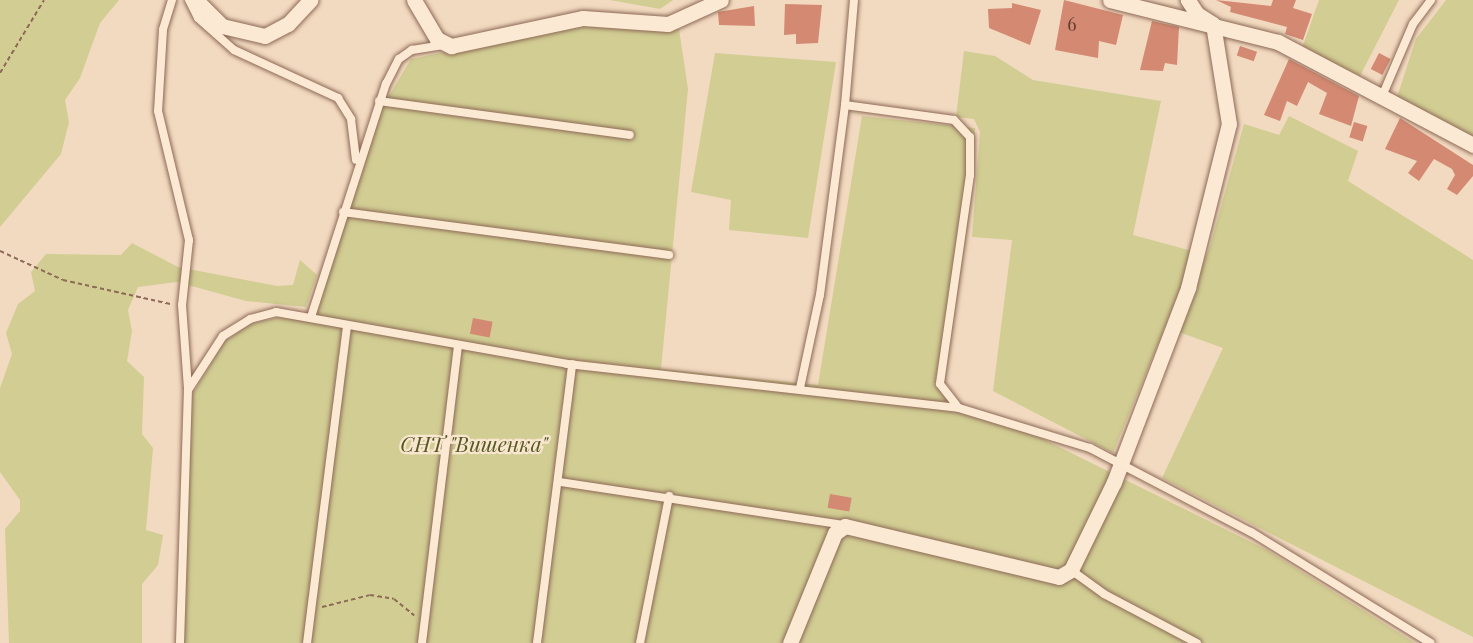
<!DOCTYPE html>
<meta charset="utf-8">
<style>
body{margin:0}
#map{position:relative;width:1473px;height:643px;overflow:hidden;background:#f2dac0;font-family:"Playfair Display",serif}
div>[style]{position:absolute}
.green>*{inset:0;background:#d1cd93}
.building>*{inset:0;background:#d48972;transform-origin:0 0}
.path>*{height:2px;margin-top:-1px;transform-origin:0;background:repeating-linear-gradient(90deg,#8d6956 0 4.5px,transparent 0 7.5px)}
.roads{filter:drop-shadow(0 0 2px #8d6956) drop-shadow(0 0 2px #8d6956)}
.service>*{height:8px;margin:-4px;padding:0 4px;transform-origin:4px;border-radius:4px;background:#fce9d4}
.minor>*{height:15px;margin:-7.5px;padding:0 7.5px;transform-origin:7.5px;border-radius:7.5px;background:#fce9d4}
span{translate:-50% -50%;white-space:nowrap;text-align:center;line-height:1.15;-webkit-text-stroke:4.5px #f9e6d0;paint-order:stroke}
.number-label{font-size:18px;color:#613e32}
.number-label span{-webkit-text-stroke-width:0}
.park-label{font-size:21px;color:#555a20;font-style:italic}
</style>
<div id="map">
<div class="green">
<div style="clip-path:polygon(0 0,119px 0,100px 23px,80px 78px,65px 100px,69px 122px,61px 154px,0 227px)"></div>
<div style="clip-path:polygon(610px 0,673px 0,660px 9px)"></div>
<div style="clip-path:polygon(1319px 0,1399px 0,1360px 76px,1302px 48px)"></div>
<div style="clip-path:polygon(1446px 0,1473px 0,1473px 139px,1397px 97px,1416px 39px)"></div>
<div style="clip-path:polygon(585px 23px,679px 29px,688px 89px,661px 369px,818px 385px,862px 116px,975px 128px,973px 190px,945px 382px,950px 394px,967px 414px,1035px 435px,1267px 550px,1415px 643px,184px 643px,192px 395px,225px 341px,250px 324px,281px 317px,314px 321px,380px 111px,411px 59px)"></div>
<div style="clip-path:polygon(964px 51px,995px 56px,1033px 80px,1161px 101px,1133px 235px,1196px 252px,1113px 453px,993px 391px,1012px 240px,972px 237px,980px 132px,974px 119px,956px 117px)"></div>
<div style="clip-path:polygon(715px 53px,836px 62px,808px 238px,729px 230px,731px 200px,691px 192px)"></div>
<div style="clip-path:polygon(1289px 116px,1358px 151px,1348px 181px,1473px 260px,1473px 637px,1162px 478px,1223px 348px,1176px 331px,1210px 246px,1244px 124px,1279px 135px)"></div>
<div style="clip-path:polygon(132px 243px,178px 267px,277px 286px,293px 285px,300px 260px,317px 275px,306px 307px,246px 301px,177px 282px,138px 287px,128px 310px,132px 331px,127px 361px,144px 377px,142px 434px,153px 448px,146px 530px,163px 535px,158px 565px,142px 584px,142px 643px,9px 643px,5px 529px,20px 511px,20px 500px,0 472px,0 388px,12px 354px,6px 333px,18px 304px,35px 291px,31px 272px,46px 254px,121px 255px)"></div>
</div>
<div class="building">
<div style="clip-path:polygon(1064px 0,1123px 15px,1116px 45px,1099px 41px,1098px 58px,1055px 50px)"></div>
<div style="clip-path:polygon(1216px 0,1271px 6px,1273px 0,1296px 0,1293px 8px,1312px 14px,1303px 40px,1285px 34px,1287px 27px,1230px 12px,1231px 7px)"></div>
<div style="clip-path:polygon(1012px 3px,1041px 10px,1030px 45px,989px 28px,988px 9px,1012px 8px)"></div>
<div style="clip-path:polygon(785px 4px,822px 5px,818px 43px,796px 44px,796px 34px,784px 35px)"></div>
<div style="clip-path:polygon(754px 6px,755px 26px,719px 25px,718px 12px)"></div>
<div style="clip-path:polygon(1152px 21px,1179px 27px,1177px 65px,1165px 63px,1163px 71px,1140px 70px)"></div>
<div style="left:1240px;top:46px;width:18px;height:10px;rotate:19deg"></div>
<div style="left:1379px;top:53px;width:13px;height:18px;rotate:27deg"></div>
<div style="clip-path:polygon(1289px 59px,1359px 96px,1351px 126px,1319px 114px,1327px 93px,1308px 82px,1297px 106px,1287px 101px,1280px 121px,1264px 115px)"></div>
<div style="clip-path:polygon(1400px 118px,1473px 165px,1473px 176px,1457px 195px,1447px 189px,1455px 175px,1452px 169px,1434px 159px,1419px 181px,1408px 173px,1417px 161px,1385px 149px)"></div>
<div style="left:1354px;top:122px;width:14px;height:16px;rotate:17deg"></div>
<div style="left:473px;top:318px;width:20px;height:16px;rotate:11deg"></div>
<div style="left:830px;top:494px;width:22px;height:14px;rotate:10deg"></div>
</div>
<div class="path">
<div style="left:0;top:73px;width:85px;rotate:-58.9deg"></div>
<div style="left:0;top:251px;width:69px;rotate:24.7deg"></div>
<div style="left:63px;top:280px;width:110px;rotate:12.6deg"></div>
<div style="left:322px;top:607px;width:49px;rotate:-14deg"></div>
<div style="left:370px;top:595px;width:24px;rotate:9deg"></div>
<div style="left:394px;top:599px;width:26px;rotate:39deg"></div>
</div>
<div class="roads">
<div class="service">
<div style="left:172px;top:0;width:31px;rotate:107deg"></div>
<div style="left:163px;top:30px;width:81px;rotate:93.5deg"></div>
<div style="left:158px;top:111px;width:133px;rotate:76.5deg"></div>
<div style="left:189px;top:240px;width:65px;rotate:96.1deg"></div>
<div style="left:182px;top:305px;width:83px;rotate:85.9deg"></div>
<div style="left:189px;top:0;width:20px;rotate:63deg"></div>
<div style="left:198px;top:18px;width:48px;rotate:41.6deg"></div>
<div style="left:234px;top:50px;width:115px;rotate:24.8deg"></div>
<div style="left:338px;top:98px;width:25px;rotate:58deg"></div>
<div style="left:351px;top:119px;width:41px;rotate:83deg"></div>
<div style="left:854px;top:0;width:105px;rotate:94.9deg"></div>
<div style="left:845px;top:105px;width:110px;rotate:7.8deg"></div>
<div style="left:954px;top:120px;width:23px;rotate:47deg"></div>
<div style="left:970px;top:137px;width:38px;rotate:90deg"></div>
<div style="left:970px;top:175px;width:211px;rotate:98.2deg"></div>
<div style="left:940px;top:384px;width:29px;rotate:52deg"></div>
<div style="left:1383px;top:94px;width:76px;rotate:-66.8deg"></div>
<div style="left:1413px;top:24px;width:30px;rotate:-53deg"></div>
<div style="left:379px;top:101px;width:253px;rotate:7.7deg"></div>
<div style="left:343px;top:212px;width:329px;rotate:7.5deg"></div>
<div style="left:311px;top:317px;width:245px;rotate:-72.2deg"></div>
<div style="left:386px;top:84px;width:28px;rotate:-63deg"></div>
<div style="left:399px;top:59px;width:16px;rotate:-35deg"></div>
<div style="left:412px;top:50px;width:30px;rotate:-9deg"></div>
<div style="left:800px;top:388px;width:95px;rotate:-77.9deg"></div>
<div style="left:820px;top:295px;width:192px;rotate:-82.5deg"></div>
<div style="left:560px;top:482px;width:286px;rotate:8.6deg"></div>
<div style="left:1071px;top:570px;width:41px;rotate:36deg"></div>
<div style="left:1104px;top:594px;width:105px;rotate:27.8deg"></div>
<div style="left:180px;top:643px;width:253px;rotate:-88.2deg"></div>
<div style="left:188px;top:390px;width:64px;rotate:-57.1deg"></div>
<div style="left:223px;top:336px;width:32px;rotate:-32deg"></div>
<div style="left:250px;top:319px;width:27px;rotate:-15deg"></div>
<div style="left:276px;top:312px;width:296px;rotate:10.1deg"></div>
<div style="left:567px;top:364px;width:394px;rotate:6.4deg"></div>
<div style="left:959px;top:408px;width:137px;rotate:17deg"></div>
<div style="left:1090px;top:448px;width:182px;rotate:27.6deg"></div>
<div style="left:1251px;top:532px;width:211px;rotate:31.7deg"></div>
<div style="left:307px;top:643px;width:319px;rotate:-82.8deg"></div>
<div style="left:422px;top:643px;width:299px;rotate:-83.1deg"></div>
<div style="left:537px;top:643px;width:281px;rotate:-82.8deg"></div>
<div style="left:640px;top:643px;width:150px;rotate:-78.8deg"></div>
</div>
<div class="minor">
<div style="left:196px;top:0;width:37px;rotate:45deg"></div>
<div style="left:222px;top:26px;width:44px;rotate:13.1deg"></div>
<div style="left:265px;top:36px;width:26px;rotate:-28deg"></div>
<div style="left:288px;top:24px;width:33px;rotate:-47deg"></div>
<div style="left:414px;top:0;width:45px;rotate:59.5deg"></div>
<div style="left:437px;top:39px;width:16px;rotate:27deg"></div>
<div style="left:451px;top:46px;width:135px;rotate:-12deg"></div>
<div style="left:583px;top:18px;width:85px;rotate:4deg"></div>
<div style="left:668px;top:24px;width:58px;rotate:-24.4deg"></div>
<div style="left:1110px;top:0;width:173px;rotate:14deg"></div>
<div style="left:1278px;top:42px;width:221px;rotate:27.8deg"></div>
<div style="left:790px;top:643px;width:119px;rotate:-67.8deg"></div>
<div style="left:835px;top:533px;width:12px;rotate:-35deg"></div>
<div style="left:845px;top:526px;width:220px;rotate:13.4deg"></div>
<div style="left:1059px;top:577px;width:14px;rotate:-30deg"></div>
<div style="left:1071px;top:570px;width:98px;rotate:-64deg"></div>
<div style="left:1114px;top:482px;width:208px;rotate:-69.1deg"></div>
<div style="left:1188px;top:288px;width:169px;rotate:-76deg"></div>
<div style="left:1229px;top:124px;width:101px;rotate:-99.1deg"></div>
<div style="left:1213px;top:24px;width:19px;rotate:-148deg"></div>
<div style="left:1197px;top:14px;width:17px;rotate:-123deg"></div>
</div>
</div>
<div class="number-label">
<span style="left:1072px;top:24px">6</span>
</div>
<div class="park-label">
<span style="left:474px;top:443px">СНТ "Вишенка"</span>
</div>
</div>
